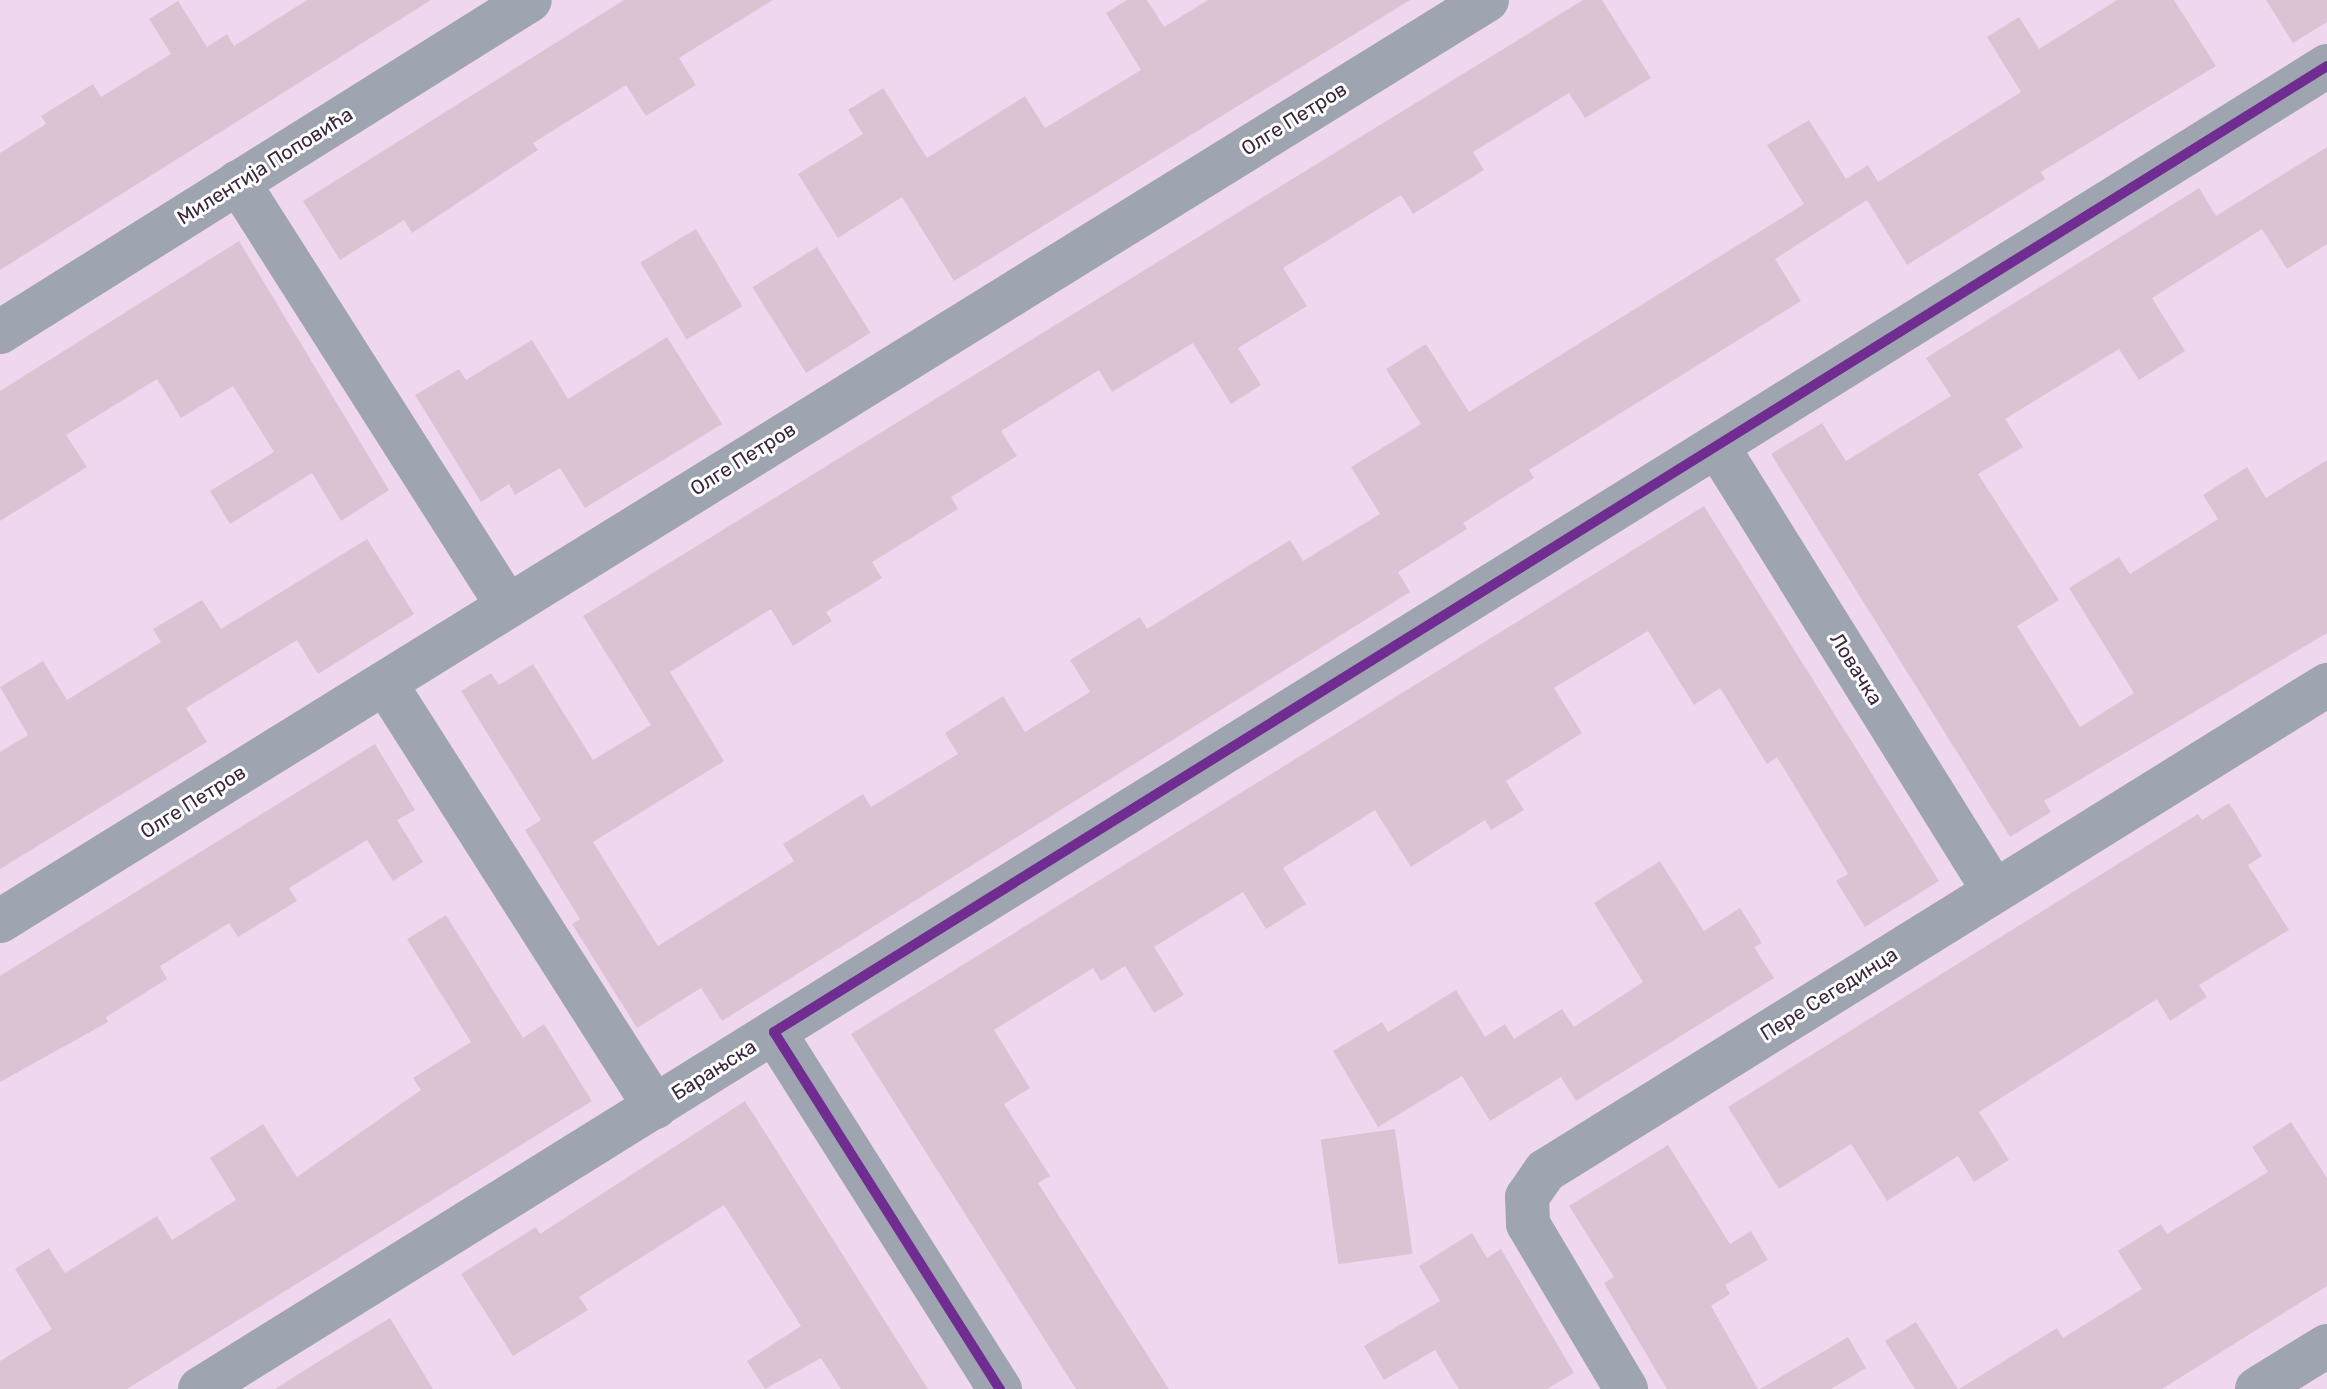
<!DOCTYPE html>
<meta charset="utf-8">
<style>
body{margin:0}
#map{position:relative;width:2327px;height:1389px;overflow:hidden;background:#efd8ef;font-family:Rubik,sans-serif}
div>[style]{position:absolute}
.building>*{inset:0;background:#dbc3d4;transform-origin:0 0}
.minor>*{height:44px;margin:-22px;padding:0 22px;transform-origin:22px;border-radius:22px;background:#9ea5b0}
.bus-1>*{height:10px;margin:-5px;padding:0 5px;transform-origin:5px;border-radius:5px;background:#702c91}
span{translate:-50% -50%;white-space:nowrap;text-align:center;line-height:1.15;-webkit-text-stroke:6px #fff;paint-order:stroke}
.street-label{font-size:20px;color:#3b273b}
</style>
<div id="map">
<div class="building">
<div style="clip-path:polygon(307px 0,431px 0,0 270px,0 153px,46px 124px,41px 116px,93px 84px,101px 97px,171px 54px,149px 19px,178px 1px,207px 47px,227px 34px,234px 46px)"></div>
<div style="clip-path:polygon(624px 0,773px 0,679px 58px,696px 85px,646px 116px,626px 85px,533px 143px,538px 150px,412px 233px,404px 220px,340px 260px,303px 201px)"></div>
<div style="clip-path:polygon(1127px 0,1147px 0,1164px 27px,1208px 0,1410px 0,954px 281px,902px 197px,838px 238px,798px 174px,863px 134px,848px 110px,883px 88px,927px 158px,1025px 96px,1045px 128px,1141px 70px,1106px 13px)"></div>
<div style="clip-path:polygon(1583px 0,1602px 0,1651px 78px,1585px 118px,1569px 93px,1473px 152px,1484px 170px,1413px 214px,1401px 195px,1283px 268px,1307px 306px,1238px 348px,1261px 385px,1231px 404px,1193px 343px,1112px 392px,1099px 370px,1001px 431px,1017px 456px,951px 497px,958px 509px,872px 562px,882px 578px,826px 612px,832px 621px,793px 646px,771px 609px,670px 672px,724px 761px,593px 842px,658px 946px,794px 861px,783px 844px,863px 794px,871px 807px,958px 754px,945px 733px,1003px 696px,1025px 732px,1090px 692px,1070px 660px,1140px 617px,1147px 629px,1290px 540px,1303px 561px,1380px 514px,1351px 467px,1421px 424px,1386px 369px,1426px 344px,1469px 412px,1804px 204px,1767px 145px,1809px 120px,1846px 179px,1868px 165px,1878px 182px,2021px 92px,1987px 37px,2019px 17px,2039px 49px,2117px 0,2174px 0,2216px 66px,2041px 172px,2045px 179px,1907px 265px,1867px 200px,1775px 259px,1801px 301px,1529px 470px,1534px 478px,1463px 523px,1467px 529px,1398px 572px,1410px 592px,722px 1021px,701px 988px,637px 1028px,572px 924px,580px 919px,525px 830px,541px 820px,461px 691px,491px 673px,499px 685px,533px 664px,593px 760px,651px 725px,583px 616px)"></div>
<div style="clip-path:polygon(2266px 0,2327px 0,2327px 22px,2293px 43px)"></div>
<div style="clip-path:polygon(2327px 147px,2327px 244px,2287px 269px,2262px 229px,2152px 298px,2185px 351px,2139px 380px,2119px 349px,2005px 419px,2023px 447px,1978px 474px,2059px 600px,2017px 626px,2080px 727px,2134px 693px,2069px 588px,2119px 557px,2130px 574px,2218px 519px,2203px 495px,2247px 467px,2266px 498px,2327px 460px,2327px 633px,2044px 801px,2051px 812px,2010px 837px,1771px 454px,1822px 423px,1846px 461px,1951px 396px,1926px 358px,2199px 188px,2216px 216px)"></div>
<div style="left:696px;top:229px;width:90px;height:65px;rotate:59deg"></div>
<div style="clip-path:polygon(239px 241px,389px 490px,341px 521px,312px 473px,230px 524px,210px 491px,274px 452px,233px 386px,181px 418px,157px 379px,66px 435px,87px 467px,0 521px,0 391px)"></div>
<div style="left:817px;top:247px;width:101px;height:76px;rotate:58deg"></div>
<div style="clip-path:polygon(667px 337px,722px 424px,585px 508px,560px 468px,515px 495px,509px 484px,481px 502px,415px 395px,459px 369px,466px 380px,532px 340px,568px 399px)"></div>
<div style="clip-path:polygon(1704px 506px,1939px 881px,1865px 927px,1836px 881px,1848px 874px,1777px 757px,1767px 764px,1720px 688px,1694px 705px,1648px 631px,1554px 688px,1582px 733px,1506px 781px,1524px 810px,1491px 830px,1485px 820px,1411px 867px,1375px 810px,1283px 868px,1306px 904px,1266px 929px,1243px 892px,1154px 947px,1184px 995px,1154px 1013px,1125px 966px,1101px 981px,1093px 968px,994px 1030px,1030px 1088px,1004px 1104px,1050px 1176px,1038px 1183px,1169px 1389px,1076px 1389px,851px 1034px)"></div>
<div style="clip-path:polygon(367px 539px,414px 614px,318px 674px,297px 640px,186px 708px,207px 742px,0 869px,0 752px,28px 735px,0 687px,43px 661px,67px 700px,161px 642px,153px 629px,202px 600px,221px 629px)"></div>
<div style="clip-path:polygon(375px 744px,415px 810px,397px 820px,423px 862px,393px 881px,367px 840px,289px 888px,297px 901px,238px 937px,229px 923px,160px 966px,167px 979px,106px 1017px,108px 1022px,0 1082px,0 976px)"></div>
<div style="clip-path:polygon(2229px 803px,2262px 856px,2248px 865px,2289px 930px,2199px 985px,2207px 997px,2170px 1021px,2157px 999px,1979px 1112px,2009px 1160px,1974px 1182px,1958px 1156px,1887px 1201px,1851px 1144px,1779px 1189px,1728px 1107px,2198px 814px,2202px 820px)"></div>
<div style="clip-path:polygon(1660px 861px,1704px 931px,1740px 908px,1762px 943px,1754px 947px,1774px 978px,1576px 1101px,1561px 1077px,1490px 1121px,1462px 1076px,1378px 1127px,1333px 1051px,1382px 1022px,1388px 1032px,1456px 990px,1485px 1037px,1505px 1024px,1514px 1039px,1562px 1009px,1574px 1027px,1643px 982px,1594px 903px)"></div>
<div style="clip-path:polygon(446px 915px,523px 1038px,544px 1024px,592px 1101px,127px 1389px,0 1389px,0 1361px,52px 1329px,15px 1269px,49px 1248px,65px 1273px,157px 1216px,172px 1240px,236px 1200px,210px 1158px,263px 1124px,297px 1177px,421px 1090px,413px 1078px,471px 1042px,407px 939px)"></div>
<div style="clip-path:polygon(745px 1101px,928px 1389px,841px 1389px,821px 1358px,765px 1389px,747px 1361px,801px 1326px,724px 1205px,579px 1297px,588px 1310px,513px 1356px,461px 1274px,536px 1227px,540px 1234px)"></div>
<div style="clip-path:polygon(2291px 1122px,2327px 1178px,2327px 1286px,2162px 1389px,1959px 1389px,2057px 1328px,2063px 1338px,2142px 1289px,2118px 1251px,2161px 1224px,2167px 1234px,2268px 1172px,2252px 1147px)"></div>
<div style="left:1395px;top:1129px;width:126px;height:75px;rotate:82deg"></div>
<div style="clip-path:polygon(1668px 1145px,1730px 1244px,1751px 1231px,1768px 1260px,1725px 1285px,1730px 1294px,1711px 1306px,1758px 1389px,1667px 1389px,1604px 1283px,1614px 1277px,1569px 1206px)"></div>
<div style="clip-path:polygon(1472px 1233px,1487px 1258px,1501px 1249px,1574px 1373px,1547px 1389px,1459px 1389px,1435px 1350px,1384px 1380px,1364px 1346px,1440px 1301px,1419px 1266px)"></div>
<div style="clip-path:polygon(390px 1318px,433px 1389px,275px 1389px,321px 1360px)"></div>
<div style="clip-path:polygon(1916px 1322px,1958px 1389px,1915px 1389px,1885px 1341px)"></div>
<div style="clip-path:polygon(1848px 1337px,1866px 1368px,1831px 1389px,1760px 1389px)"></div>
</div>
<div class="minor">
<div style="left:238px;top:182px;width:501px;rotate:57.55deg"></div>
<div style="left:0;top:332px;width:625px;rotate:-32.06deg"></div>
<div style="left:1717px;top:446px;width:524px;rotate:58.1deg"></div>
<div style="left:385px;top:683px;width:503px;rotate:57.51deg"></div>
<div style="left:0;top:921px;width:1749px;rotate:-31.77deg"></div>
<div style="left:774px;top:1032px;width:423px;rotate:57.7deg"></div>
<div style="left:200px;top:1389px;width:2505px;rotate:-31.88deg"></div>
<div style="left:1626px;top:1389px;width:192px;rotate:-120.7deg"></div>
<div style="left:1528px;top:1224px;width:27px;rotate:-92deg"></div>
<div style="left:1527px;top:1197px;width:32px;rotate:-55deg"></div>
<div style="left:1545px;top:1171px;width:921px;rotate:-31.86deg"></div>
<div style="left:2257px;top:1389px;width:82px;rotate:-31.6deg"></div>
</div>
<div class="bus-1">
<div style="left:774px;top:1032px;width:1829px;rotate:-31.88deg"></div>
<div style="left:774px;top:1032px;width:423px;rotate:57.7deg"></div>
</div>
<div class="street-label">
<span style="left:1294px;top:119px;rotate:-32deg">Олге Петров</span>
<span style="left:265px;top:166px;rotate:-32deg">Милентија Поповића</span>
<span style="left:743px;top:459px;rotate:-32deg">Олге Петров</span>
<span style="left:1856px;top:669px;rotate:58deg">Ловачка</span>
<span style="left:193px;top:802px;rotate:-32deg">Олге Петров</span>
<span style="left:1829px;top:994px;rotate:-32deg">Пере Сегединца</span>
<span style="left:714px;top:1070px;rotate:-32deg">Барањска</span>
</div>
</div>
